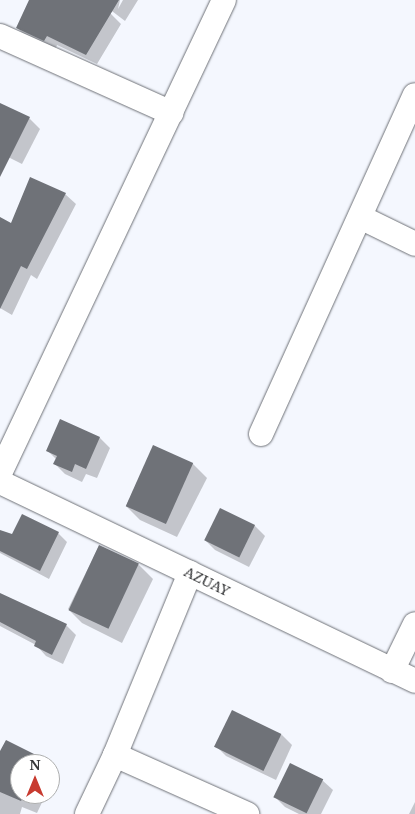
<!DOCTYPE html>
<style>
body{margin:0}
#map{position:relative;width:415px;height:814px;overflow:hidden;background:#f4f7fe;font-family:"Noto Serif",serif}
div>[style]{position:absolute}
.shadow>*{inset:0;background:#0003}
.building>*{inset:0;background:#6f7278;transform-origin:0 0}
.roads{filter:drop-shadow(0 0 1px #6e7177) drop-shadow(0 0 1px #6e7177)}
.minor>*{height:24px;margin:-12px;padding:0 12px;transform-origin:12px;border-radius:12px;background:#fff}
span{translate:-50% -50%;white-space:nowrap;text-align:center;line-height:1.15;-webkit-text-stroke:5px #fff;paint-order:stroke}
.street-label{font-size:15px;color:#353638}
.north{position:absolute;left:10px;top:754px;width:50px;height:50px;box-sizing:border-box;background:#fff;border:1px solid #aeafaf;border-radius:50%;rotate:0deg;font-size:14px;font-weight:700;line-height:20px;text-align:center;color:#353638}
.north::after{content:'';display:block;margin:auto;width:18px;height:22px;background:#c83b30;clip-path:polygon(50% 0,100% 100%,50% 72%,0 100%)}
</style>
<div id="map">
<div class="shadow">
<div style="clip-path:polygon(30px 0,78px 0,111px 14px,121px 24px,97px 64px,57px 45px,55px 50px,28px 38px,17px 28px)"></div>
<div style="clip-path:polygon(107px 0,120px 0,118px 9px,123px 0,138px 0,125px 21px,104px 5px)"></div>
<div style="clip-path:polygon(0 104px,29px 118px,40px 129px,22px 164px,0 153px)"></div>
<div style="clip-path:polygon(65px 194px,76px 204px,37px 279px,31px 275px,12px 315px,0 308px,0 225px,11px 225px)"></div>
<div style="clip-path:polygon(60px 421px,100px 438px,110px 448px,97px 478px,86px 474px,82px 482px,65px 474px,55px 464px,57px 460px,47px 450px)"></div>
<div style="clip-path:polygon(154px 446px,193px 464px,207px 478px,177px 537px,140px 520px,126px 506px)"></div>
<div style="clip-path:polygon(23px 516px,58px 533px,67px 542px,49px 579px,0 553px,0 537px,13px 536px)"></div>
<div style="clip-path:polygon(255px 526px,265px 536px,249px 567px,215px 550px,205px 540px)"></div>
<div style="clip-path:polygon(99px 546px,139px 565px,153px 579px,122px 643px,82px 623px,68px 609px)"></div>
<div style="clip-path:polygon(0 595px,66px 625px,76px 635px,63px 664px,46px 656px,36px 645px,0 626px)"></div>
<div style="clip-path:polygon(282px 735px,292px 745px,276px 780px,226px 756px,216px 746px)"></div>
<div style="clip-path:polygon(6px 741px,47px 764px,20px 764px,20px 794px,46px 794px,37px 813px,22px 807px,20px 814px,0 814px,0 754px)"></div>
<div style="clip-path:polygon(322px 780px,333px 790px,321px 814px,299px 814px,285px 807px,275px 797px)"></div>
<div style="clip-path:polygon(415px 802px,415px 814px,409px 814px)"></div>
</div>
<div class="building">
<div style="clip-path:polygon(29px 0,119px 0,86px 55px,47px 36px,44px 41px,16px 28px)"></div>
<div style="clip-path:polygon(0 103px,30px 117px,0 177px)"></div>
<div style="clip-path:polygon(30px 177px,66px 193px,27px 269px,21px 266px,0 309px,0 217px,11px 223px)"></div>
<div style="clip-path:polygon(60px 419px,100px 437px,86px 469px,75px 464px,72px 472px,53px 464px,57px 456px,46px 451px)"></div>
<div style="left:153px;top:445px;width:44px;height:67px;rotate:24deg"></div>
<div style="left:220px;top:508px;width:39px;height:36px;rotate:26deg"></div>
<div style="clip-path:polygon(22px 514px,59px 532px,40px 571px,0 551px,0 530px,12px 534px)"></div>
<div style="left:99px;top:545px;width:44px;height:72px;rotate:25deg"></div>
<div style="clip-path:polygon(0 593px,67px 624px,52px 655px,34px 646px,36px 641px,0 622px)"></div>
<div style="left:232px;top:710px;width:55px;height:41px;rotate:26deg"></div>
<div style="clip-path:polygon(6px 740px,42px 758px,39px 764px,20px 764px,20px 794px,25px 794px,21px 801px,0 792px,0 751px)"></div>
<div style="left:290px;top:763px;width:37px;height:38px;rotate:26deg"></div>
</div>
<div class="roads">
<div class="minor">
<div style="left:0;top:36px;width:188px;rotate:24.2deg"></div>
<div style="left:360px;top:217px;width:61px;rotate:26.1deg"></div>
<div style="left:261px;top:434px;width:372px;rotate:-65.6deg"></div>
<div style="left:0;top:473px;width:523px;rotate:-64.66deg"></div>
<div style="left:0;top:482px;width:460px;rotate:25.6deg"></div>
<div style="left:392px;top:671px;width:52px;rotate:-63.9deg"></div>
<div style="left:115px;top:755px;width:145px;rotate:24.1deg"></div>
<div style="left:87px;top:814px;width:65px;rotate:-64.6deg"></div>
<div style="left:115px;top:755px;width:197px;rotate:-67.6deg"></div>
</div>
</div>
<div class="street-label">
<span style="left:207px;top:581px;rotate:26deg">AZUAY</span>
</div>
<div class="north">N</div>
</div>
